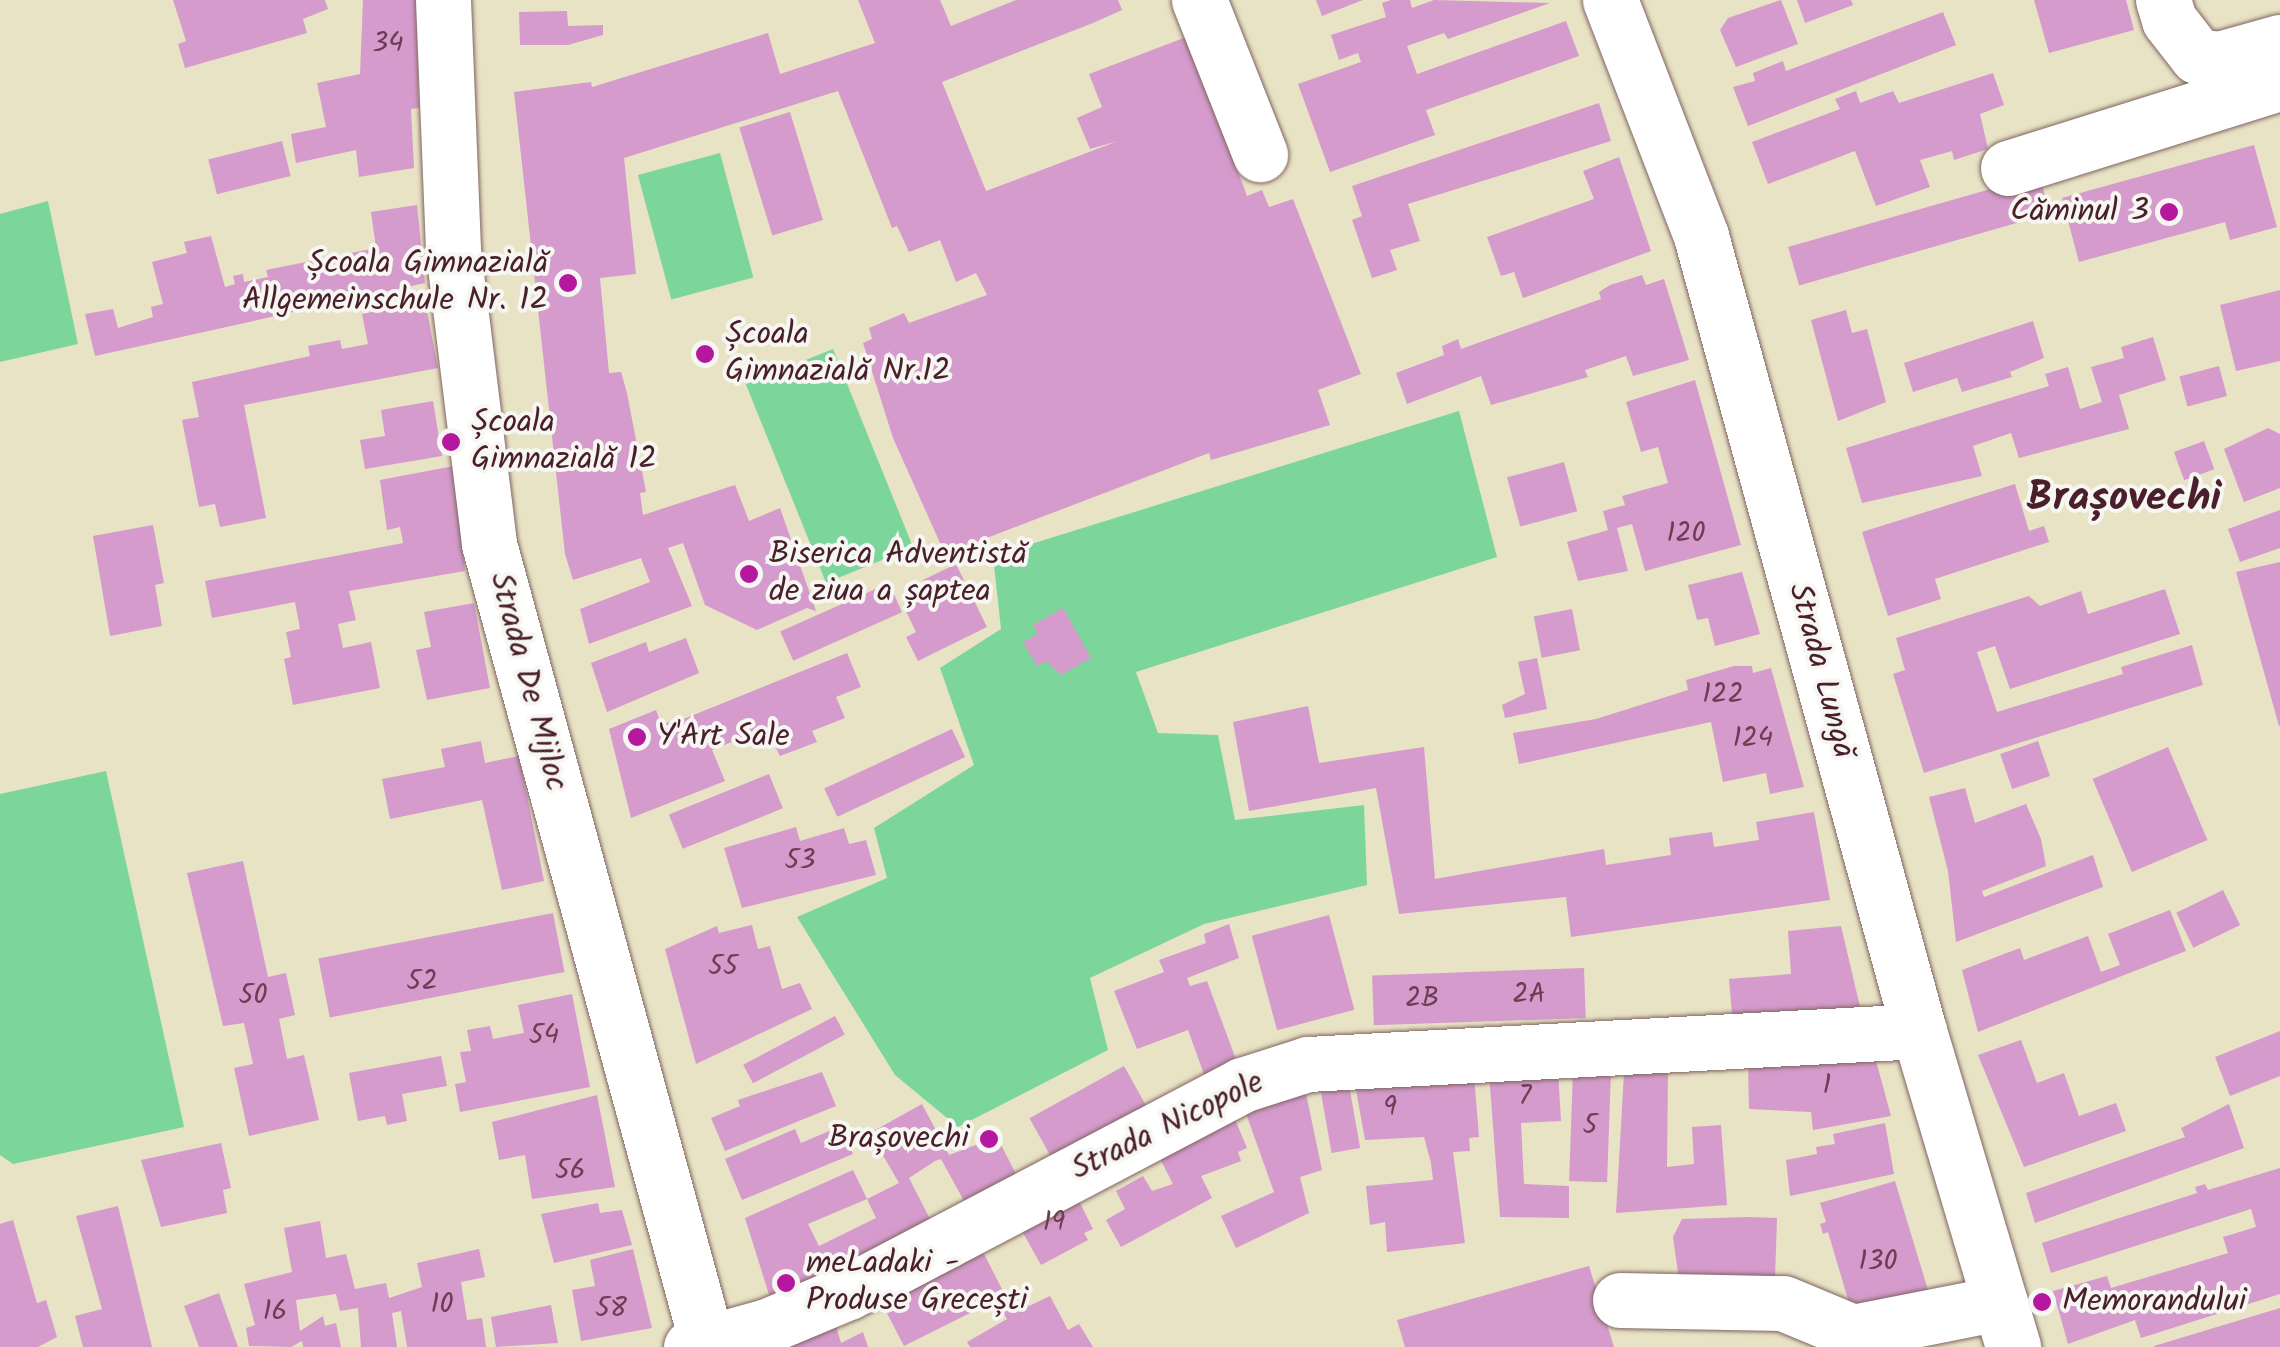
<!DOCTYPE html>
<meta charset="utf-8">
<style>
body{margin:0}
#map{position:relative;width:2280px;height:1347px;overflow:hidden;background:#e8e3c5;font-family:Kalam,sans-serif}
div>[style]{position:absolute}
.green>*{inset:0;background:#7cd59b;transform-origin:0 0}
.building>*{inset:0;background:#d49bcc;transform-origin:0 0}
.roads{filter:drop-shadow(0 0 2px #816461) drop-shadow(0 0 2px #816461)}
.minor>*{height:55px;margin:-27.5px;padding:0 27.5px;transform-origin:27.5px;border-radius:27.5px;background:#fff}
.major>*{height:55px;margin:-27.5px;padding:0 27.5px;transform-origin:27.5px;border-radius:27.5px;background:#fff}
.dots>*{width:28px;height:28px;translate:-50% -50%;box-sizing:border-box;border:5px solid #f6f6f2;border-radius:50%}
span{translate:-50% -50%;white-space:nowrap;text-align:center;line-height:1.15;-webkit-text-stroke:8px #f6f6f2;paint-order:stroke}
.number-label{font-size:28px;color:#6c3e53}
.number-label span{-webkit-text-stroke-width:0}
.poi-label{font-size:32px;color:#4a1f2b}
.right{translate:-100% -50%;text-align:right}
.left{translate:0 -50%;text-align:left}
.street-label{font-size:32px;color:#4a1f2b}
.district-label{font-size:42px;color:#4a1f2b;font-weight:700}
</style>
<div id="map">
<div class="green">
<div style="left:720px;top:153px;width:129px;height:85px;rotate:75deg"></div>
<div style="clip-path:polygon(48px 201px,78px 344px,0 362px,0 214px)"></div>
<div style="left:833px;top:349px;width:214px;height:94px;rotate:68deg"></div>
<div style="clip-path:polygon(1459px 411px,1497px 557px,1136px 672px,1158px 733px,1218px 735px,1235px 820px,1364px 805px,1367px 885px,1204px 924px,1090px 978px,1108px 1050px,958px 1127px,895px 1075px,797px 917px,887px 878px,874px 828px,974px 765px,940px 668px,1001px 629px,993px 556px)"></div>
<div style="clip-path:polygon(106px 771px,184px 1127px,13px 1164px,0 1155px,0 794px)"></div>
</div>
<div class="building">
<div style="clip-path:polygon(173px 0,325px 0,328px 9px,303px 19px,307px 33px,185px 68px,178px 44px,186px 41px)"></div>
<div style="clip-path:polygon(363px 0,416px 0,419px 108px,411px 109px,414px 168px,359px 177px,356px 150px,296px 163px,291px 134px,326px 127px,317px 83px,360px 74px)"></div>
<div style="clip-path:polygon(858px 0,940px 0,951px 26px,1016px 0,1118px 0,1122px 10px,1093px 23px,942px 82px,986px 191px,1118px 141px,1090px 149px,1077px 118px,1102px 107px,1089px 74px,1189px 36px,1247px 196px,1262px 190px,1269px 207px,1293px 199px,1361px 374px,1318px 390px,1330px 425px,1211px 460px,1209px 453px,945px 554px,893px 438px,863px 343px,872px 339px,869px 328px,904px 313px,909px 323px,987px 295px,976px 273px,956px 282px,940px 240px,909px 252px,897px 226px,892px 228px,838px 91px,624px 158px,636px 274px,600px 278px,609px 373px,621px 372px,627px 393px,646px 492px,640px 493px,643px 515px,735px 485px,749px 521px,780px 508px,816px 611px,807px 608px,757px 630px,705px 605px,683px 543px,668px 548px,692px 606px,589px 644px,580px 609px,650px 582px,641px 558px,573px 580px,565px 554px,514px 92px,591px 82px,592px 87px,768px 33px,780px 74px,875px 43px)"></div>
<div style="clip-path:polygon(1316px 0,1363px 0,1322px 16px)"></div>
<div style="clip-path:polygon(1391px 0,1410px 0,1412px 8px,1434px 0,1550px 3px,1448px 39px,1444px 33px,1407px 46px,1417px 74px,1566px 21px,1579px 56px,1426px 110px,1435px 135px,1330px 172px,1298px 84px,1361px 62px,1358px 53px,1339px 60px,1331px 35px,1386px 17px,1382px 3px)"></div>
<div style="clip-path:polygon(1781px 0,1798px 44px,1736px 67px,1720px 30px,1728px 18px)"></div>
<div style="clip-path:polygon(1797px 0,1851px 0,1853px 5px,1805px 23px)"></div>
<div style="clip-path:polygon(2034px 0,2126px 0,2134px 30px,2049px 53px)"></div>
<div style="clip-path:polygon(567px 11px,568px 26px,603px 25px,603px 35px,568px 45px,520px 45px,519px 12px)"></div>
<div style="clip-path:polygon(1943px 12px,1956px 45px,1748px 126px,1733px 87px,1755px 81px,1753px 73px,1783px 61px,1786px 71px)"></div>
<div style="clip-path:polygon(1993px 73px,2004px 105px,1980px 114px,1988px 149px,1954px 160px,1952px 151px,1920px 160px,1930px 187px,1876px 206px,1855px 151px,1768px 184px,1752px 142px,1840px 109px,1835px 99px,1856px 91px,1860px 103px,1893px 91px,1899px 103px)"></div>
<div style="clip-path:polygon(1599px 103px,1611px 141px,1408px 204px,1420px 241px,1390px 250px,1397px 270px,1372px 278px,1352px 220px,1362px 216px,1352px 186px)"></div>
<div style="left:790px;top:112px;width:113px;height:53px;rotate:73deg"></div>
<div style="left:282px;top:141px;width:36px;height:76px;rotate:76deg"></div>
<div style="clip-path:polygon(2254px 145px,2277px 227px,2230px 240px,2225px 222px,2079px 262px,2062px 198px)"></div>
<div style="clip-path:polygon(1619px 157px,1651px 251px,1523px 298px,1514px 272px,1501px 276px,1487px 237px,1594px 199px,1583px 171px)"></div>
<div style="left:2039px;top:175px;width:40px;height:261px;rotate:74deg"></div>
<div style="clip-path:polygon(417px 205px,425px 283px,95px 356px,85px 314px,113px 309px,118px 328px,153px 317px,151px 307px,163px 304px,152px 262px,187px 253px,184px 242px,211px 236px,225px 287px,235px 284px,233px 276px,243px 274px,244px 282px,268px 277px,266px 270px,376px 248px,371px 212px)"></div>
<div style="clip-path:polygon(1642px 275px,1646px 285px,1664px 279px,1689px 360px,1633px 376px,1626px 356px,1585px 370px,1588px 377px,1491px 405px,1481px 376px,1407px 404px,1396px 373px,1444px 355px,1442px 346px,1458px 339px,1461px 349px,1601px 299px,1599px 292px,1610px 285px)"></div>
<div style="clip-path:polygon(2280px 290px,2280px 361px,2236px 371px,2220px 305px)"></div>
<div style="clip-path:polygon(425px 301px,438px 368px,244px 405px,266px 518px,220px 527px,215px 504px,199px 507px,182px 420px,199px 417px,192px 382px,310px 356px,308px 346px,340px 340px,342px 349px,368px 344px,362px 314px)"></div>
<div style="clip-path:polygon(1846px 310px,1852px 333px,1867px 329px,1886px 402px,1838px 421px,1811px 320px)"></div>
<div style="clip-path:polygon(2033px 321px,2044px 358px,2010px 372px,2012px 377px,1962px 392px,1957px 378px,1913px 392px,1904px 363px)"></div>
<div style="clip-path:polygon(2153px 337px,2166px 380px,2119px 395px,2129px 429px,2019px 458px,2011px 433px,1973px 446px,1982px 476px,1862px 503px,1846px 448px,2049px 386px,2045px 374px,2068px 367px,2080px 409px,2102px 402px,2091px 367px,2124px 358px,2121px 347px)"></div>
<div style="left:2219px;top:366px;width:31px;height:41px;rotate:75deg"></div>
<div style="clip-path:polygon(1695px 380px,1741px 545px,1645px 571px,1632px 524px,1617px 528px,1628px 571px,1578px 581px,1567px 542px,1608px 530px,1603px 511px,1625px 505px,1622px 496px,1668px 483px,1658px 447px,1641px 452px,1626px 402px)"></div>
<div style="clip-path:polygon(433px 401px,442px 456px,365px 469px,360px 440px,385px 436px,381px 410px)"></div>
<div style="clip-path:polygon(2268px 428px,2280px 434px,2280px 488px,2244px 502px,2224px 449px)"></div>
<div style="left:2204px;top:441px;width:30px;height:32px;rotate:70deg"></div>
<div style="left:1564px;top:462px;width:51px;height:59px;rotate:75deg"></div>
<div style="clip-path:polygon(454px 466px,465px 571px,349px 591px,356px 620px,338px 624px,343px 648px,371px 642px,380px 688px,293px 705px,284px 659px,291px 657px,286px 632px,300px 629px,295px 602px,212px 618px,205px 581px,403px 543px,400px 527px,387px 530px,380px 480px)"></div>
<div style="clip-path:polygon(2015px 484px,2029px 531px,2044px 526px,2049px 542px,1935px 579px,1941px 599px,1888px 616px,1862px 532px)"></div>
<div style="clip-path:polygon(2280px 510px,2280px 548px,2240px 562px,2228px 529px)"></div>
<div style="clip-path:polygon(153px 525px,164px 583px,155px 585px,162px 626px,110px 636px,93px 536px)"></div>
<div style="clip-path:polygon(2280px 562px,2280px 726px,2279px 726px,2236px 572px)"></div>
<div style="clip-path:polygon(956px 564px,987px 627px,918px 661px,906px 637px,916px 632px,903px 605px,929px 592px,923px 580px)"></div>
<div style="clip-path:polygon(1742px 572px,1760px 634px,1715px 646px,1708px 618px,1697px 620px,1688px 585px)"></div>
<div style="left:889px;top:583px;width:32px;height:119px;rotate:66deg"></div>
<div style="clip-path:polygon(2165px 589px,2180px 634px,2010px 689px,1995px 646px,1977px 652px,1997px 712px,2123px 674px,2121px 667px,2192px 645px,2203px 685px,1924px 773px,1893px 674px,1905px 670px,1896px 638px,2029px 596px,2040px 606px,2081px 591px,2088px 614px)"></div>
<div style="clip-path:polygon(474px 603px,490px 688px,427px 700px,416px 650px,431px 647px,424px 612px)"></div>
<div style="clip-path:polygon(1063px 608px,1091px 658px,1061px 675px,1046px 661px,1037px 666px,1023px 642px,1038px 634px,1033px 625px)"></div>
<div style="left:1572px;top:609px;width:42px;height:39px;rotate:79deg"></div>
<div style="clip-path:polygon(686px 638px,699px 673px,607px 712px,591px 663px,646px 642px,649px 652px)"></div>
<div style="clip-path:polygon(847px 653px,861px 687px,836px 697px,845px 718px,812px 731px,817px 742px,780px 756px,766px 728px,712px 750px,725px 781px,631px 818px,609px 729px,656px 710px,661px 724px,686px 718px)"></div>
<div style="clip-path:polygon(1537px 658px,1547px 709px,1505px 718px,1502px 705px,1525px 694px,1518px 662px)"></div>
<div style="clip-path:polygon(1734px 666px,1752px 666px,1753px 673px,1771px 668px,1804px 787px,1770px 794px,1766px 773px,1723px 782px,1711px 722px,1519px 764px,1513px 733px,1596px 719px,1688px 690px,1686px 680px)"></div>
<div style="clip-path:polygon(1308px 706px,1319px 763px,1424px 747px,1435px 879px,1604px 849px,1606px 865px,1671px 855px,1669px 838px,1712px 832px,1714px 847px,1759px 840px,1756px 822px,1814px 812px,1830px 900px,1571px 937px,1566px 897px,1399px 914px,1376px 788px,1249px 811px,1233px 722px)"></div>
<div style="left:952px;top:729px;width:31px;height:141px;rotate:65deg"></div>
<div style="clip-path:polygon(481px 741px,485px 763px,519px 756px,544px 881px,502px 890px,482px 800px,390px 819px,382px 779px,445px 767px,441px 749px)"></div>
<div style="left:2038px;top:741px;width:37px;height:40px;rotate:71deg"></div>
<div style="left:2168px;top:747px;width:101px;height:82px;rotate:67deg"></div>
<div style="left:769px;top:774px;width:37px;height:108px;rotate:68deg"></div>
<div style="clip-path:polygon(1965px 788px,1975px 823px,2026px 804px,2041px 839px,2046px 866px,1982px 891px,1984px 897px,2093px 855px,2103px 887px,1956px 942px,1948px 871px,1929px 797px)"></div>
<div style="clip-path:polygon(796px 827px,800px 841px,844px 828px,849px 844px,866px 840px,876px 875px,742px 908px,724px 848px)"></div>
<div style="clip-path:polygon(243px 861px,268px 977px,286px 973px,295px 1015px,279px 1019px,287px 1059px,304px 1055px,319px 1120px,249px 1136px,234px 1068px,253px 1064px,244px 1023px,223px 1026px,187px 873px)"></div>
<div style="left:2223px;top:890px;width:39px;height:52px;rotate:64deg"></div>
<div style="clip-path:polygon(2170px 910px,2186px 951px,1978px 1032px,1962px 970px,2020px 948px,2024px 960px,2088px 936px,2101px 972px,2120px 965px,2108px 934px)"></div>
<div style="left:553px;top:913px;width:60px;height:239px;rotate:79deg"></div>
<div style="left:1329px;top:915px;width:98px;height:80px;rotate:75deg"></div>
<div style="clip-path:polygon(1229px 924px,1239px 958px,1187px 978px,1190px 986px,1207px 981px,1238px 1065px,1205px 1077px,1188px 1030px,1137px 1049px,1114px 991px,1164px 972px,1159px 960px,1206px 943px,1204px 934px)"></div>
<div style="clip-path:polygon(752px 925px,758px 949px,770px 946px,782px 989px,800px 983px,812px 1009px,696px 1064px,665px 949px,717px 926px,719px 933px)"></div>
<div style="clip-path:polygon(1841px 926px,1865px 1028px,1734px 1038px,1729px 979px,1791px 974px,1788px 931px)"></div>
<div style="left:1584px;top:968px;width:50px;height:212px;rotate:88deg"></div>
<div style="clip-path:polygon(572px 994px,590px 1087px,460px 1112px,455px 1084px,466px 1082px,460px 1052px,471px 1051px,467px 1030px,490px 1026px,493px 1039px,524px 1033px,518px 1005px)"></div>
<div style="left:835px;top:1016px;width:21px;height:104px;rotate:62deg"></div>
<div style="clip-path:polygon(2280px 1031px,2280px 1076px,2230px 1096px,2215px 1057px)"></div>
<div style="clip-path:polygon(2021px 1040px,2037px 1083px,2064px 1073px,2079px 1116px,2116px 1103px,2126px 1131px,2024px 1167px,1978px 1055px)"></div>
<div style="clip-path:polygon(441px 1056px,447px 1086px,402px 1094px,407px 1121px,387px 1125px,385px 1116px,358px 1121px,349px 1073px)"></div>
<div style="clip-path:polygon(1875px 1057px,1891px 1116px,1813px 1130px,1811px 1112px,1749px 1109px,1748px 1066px)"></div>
<div style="left:1124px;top:1066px;width:51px;height:108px;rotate:61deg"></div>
<div style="left:1573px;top:1070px;width:38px;height:111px;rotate:2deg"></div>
<div style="clip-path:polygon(1558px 1071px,1561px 1121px,1521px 1123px,1524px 1184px,1569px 1186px,1569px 1218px,1500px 1217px,1489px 1074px)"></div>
<div style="clip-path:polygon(1668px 1071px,1667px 1167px,1694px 1164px,1692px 1127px,1721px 1125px,1727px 1205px,1616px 1213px,1624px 1072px)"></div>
<div style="clip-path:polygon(822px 1072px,836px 1106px,725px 1151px,711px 1118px,740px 1106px,738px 1100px)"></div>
<div style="clip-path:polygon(1474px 1075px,1479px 1137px,1469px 1138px,1470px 1151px,1453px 1152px,1465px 1243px,1387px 1252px,1385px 1222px,1370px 1225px,1366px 1186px,1433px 1180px,1431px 1163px,1424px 1137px,1365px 1140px,1354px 1079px)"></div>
<div style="left:1348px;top:1079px;width:70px;height:29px;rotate:80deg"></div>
<div style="clip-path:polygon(1304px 1084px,1322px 1170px,1300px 1177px,1309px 1213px,1236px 1248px,1221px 1216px,1274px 1192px,1243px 1105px)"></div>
<div style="clip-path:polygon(597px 1095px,615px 1187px,532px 1199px,525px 1155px,499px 1160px,492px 1122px)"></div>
<div style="clip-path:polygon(922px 1104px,949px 1155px,997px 1137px,1016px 1174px,964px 1201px,941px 1159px,935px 1161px,909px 1178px,930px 1219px,771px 1301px,745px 1218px,853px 1170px,867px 1199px,808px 1224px,819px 1246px,876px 1218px,867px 1199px,899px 1183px,870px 1133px)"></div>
<div style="clip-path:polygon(2229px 1104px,2244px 1148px,2035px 1223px,2026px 1193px,2185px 1137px,2181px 1128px)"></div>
<div style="clip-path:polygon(1231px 1110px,1247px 1148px,1238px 1152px,1241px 1161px,1201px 1176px,1212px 1198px,1121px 1247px,1106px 1220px,1125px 1209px,1116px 1191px,1143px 1176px,1152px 1191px,1173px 1184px,1155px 1149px)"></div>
<div style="clip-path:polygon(1885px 1123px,1894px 1174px,1790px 1196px,1786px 1160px,1817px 1154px,1816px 1147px,1835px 1144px,1833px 1134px)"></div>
<div style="clip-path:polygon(841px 1126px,853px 1154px,742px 1200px,725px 1159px,795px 1129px,801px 1143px)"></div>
<div style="clip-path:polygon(221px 1143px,231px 1188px,223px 1190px,227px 1213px,161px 1227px,141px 1160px)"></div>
<div style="clip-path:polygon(2280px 1168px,2280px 1294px,2141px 1338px,2135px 1320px,2068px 1344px,2053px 1291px,2107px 1276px,2111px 1288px,2205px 1260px,2228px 1253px,2223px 1237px,2256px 1227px,2251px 1209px,2051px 1273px,2042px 1243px,2197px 1193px,2195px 1187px,2205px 1184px,2208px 1190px)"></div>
<div style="clip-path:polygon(1895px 1181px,1931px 1300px,1855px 1323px,1828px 1232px,1823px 1234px,1820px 1224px,1826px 1222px,1820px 1203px)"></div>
<div style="clip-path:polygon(1072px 1187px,1093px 1229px,1084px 1233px,1088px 1240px,1041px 1265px,1014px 1217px)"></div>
<div style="clip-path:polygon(598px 1203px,600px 1213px,622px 1210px,632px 1245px,554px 1263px,541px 1214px)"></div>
<div style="clip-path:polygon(118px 1206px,152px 1347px,83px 1347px,75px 1316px,102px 1309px,76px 1216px)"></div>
<div style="clip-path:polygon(1749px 1217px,1777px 1218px,1775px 1279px,1679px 1280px,1673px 1237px,1682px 1219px)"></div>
<div style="clip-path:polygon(13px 1220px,37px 1303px,46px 1300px,57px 1337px,38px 1347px,0 1347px,0 1224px)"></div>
<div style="clip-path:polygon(320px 1221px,326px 1258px,346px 1254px,355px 1289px,386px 1283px,389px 1298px,422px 1287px,417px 1263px,479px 1249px,485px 1277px,461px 1282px,467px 1320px,482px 1318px,486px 1347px,407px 1347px,401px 1311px,392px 1313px,397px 1347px,361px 1347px,358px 1308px,340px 1311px,336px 1294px,296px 1300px,300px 1331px,323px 1316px,325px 1326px,336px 1323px,341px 1347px,303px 1347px,302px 1341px,291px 1347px,249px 1346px,246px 1328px,255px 1325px,244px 1284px,292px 1272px,284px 1228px)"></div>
<div style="clip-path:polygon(633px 1249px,652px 1328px,581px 1341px,572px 1290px,595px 1286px,590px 1260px)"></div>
<div style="clip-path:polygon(983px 1252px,1005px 1295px,1019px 1288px,1029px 1306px,1050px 1296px,1068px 1330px,1079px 1324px,1093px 1347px,970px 1347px,967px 1342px,1007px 1319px,996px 1300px,904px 1346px,876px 1292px)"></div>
<div style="clip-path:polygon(1589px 1266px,1614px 1347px,1405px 1347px,1397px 1320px)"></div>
<div style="clip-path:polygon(219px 1293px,238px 1347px,199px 1347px,184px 1306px)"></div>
<div style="clip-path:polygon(551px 1305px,558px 1343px,496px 1347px,491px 1317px)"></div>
<div style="clip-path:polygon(2280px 1308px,2280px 1347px,2154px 1347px,2154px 1346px)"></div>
<div style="clip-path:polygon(833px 1315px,841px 1343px,863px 1332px,868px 1347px,782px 1347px)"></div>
</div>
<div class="roads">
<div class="minor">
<div style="left:1199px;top:0;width:166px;rotate:68.4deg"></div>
<div style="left:2163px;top:0;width:21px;rotate:73deg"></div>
<div style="left:2169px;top:20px;width:46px;rotate:52.1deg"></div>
<div style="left:2197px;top:56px;width:22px;rotate:8deg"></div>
<div style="left:2219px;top:59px;width:63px;rotate:-15.6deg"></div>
<div style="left:2008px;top:168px;width:285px;rotate:-17.4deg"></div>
<div style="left:1620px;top:1300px;width:163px;rotate:1.1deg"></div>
<div style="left:1783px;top:1303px;width:76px;rotate:22.5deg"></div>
<div style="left:1853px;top:1332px;width:150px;rotate:-11.2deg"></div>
<div style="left:691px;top:1347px;width:79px;rotate:-15.4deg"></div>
<div style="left:767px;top:1326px;width:88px;rotate:-22.8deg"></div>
<div style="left:848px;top:1292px;width:445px;rotate:-27.7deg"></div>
<div style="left:1242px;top:1085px;width:69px;rotate:-17.7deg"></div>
<div style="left:1308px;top:1064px;width:612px;rotate:-3.09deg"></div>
</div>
<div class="major">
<div style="left:443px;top:0;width:250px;rotate:87.7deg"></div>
<div style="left:453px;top:250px;width:296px;rotate:83deg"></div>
<div style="left:489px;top:544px;width:832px;rotate:74.74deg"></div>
<div style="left:1610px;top:0;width:253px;rotate:68.9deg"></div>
<div style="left:1701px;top:236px;width:824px;rotate:74.67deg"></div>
<div style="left:1919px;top:1031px;width:330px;rotate:73.4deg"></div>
</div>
</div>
<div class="dots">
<div style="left:2169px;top:212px;background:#b5179e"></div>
<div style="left:568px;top:283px;background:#b5179e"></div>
<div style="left:705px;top:354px;background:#b5179e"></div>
<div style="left:451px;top:442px;background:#b5179e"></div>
<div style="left:749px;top:574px;background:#b5179e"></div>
<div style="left:637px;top:737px;background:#b5179e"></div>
<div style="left:989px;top:1139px;background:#b5179e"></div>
<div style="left:786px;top:1283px;background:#b5179e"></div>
<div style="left:2042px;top:1302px;background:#b5179e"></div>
</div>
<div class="number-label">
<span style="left:388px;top:44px">34</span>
<span style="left:1686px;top:534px">120</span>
<span style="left:1723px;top:695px">122</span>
<span style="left:1753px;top:739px">124</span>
<span style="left:800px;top:861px">53</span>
<span style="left:723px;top:967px">55</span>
<span style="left:422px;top:982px">52</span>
<span style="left:1529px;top:995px">2A</span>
<span style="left:253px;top:996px">50</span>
<span style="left:1422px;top:999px">2B</span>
<span style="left:544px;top:1036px">54</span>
<span style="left:1827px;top:1086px">1</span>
<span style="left:1525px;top:1097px">7</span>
<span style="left:1390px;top:1108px">9</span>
<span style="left:1590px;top:1126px">5</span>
<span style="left:570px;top:1171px">56</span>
<span style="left:1054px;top:1223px">19</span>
<span style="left:1878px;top:1262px">130</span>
<span style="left:442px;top:1305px">10</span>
<span style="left:611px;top:1309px">58</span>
<span style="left:275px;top:1312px">16</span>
</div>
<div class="poi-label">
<span class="right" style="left:2149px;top:212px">Căminul 3</span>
<span class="right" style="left:548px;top:283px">Școala Gimnazială<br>Allgemeinschule Nr. 12</span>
<span class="left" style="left:725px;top:354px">Școala<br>Gimnazială Nr.12</span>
<span class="left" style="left:471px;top:442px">Școala<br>Gimnazială 12</span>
<span class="left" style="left:769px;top:574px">Biserica Adventistă<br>de ziua a șaptea</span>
<span class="left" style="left:657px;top:737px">Y'Art Sale</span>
<span class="right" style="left:969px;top:1139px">Brașovechi</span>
<span class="left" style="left:806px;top:1283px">meLadaki -<br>Produse Grecești</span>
<span class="left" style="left:2062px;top:1302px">Memorandului</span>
</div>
<div class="street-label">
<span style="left:1820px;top:671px;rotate:75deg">Strada Lungă</span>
<span style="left:527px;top:682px;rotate:75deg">Strada De Mijloc</span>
<span style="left:1168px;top:1127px;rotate:-26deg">Strada Nicopole</span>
</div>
<div class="district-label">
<span style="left:2124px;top:499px">Brașovechi</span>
</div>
</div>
